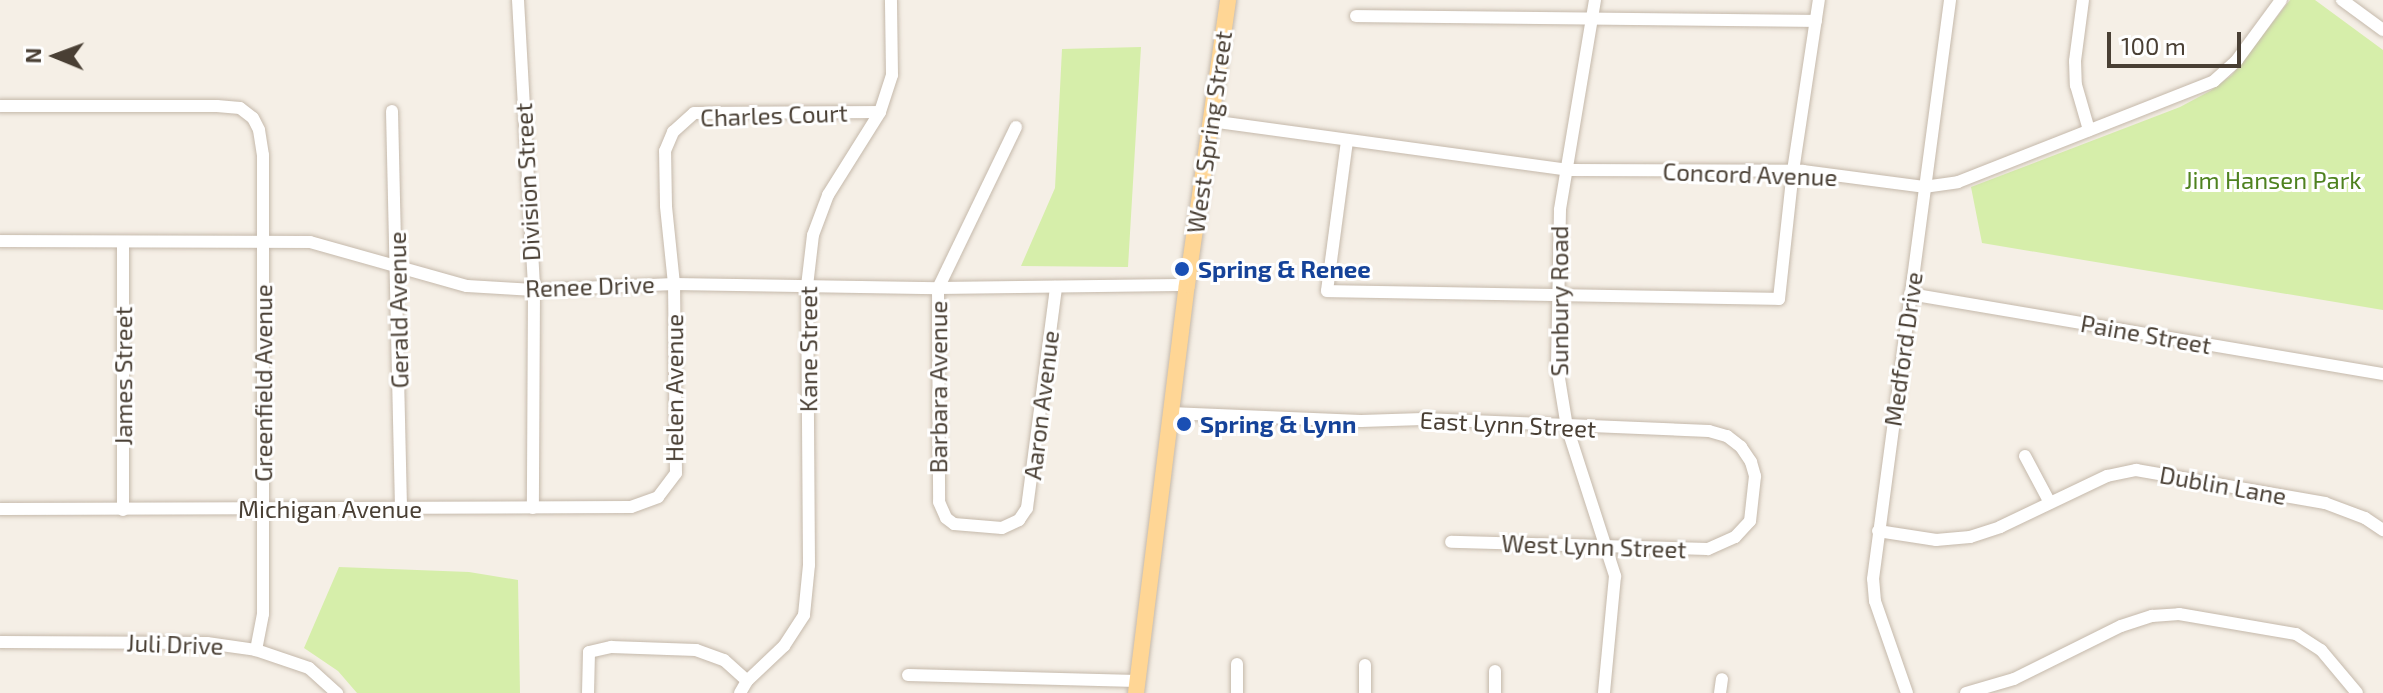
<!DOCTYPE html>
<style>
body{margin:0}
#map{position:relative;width:2383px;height:693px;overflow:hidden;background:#f5efe6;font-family:"Exo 2",sans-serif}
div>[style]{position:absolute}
.green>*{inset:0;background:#d6eeaa}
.roads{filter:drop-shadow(0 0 2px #c5b9ab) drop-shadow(0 0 2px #c5b9ab)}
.minor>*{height:12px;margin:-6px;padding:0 6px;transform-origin:6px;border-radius:6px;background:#fff}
.major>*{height:16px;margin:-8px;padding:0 8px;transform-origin:8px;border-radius:8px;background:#ffd695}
.dots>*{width:22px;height:22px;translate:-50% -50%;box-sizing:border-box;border:4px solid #fff;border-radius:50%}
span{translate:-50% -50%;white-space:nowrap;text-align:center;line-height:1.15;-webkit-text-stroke:6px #fff;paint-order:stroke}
.street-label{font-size:24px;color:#493f34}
.park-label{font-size:24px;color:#4f8220}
.transit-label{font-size:24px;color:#164399;font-weight:700}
.left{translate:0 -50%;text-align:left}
.north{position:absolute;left:16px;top:16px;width:80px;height:80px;-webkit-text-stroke:6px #fff;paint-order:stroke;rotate:271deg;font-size:22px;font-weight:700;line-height:32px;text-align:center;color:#493f34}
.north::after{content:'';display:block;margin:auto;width:28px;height:36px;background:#493f34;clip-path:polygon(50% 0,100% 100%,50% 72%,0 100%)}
.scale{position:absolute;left:2107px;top:32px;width:134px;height:36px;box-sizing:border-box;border:4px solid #493f34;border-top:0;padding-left:10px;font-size:24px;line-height:28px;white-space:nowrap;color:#493f34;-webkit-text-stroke:6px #fff;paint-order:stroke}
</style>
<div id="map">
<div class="green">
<div style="clip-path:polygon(2290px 0,2315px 0,2383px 50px,2383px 310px,1982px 243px,1971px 187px,2180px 107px,2210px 91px,2232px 75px)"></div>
<div style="clip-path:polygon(1141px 47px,1128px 267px,1021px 266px,1055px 188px,1062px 49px)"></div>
<div style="clip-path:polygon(339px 567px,469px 572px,518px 580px,520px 693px,357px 693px,338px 671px,304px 648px)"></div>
</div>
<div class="roads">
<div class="minor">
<div style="left:518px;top:0;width:290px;rotate:86.8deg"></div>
<div style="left:534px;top:290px;width:218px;rotate:90.3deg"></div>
<div style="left:1595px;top:0;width:213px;rotate:99.5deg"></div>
<div style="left:1560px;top:210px;width:156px;rotate:91.1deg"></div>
<div style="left:1557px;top:366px;width:62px;rotate:80.7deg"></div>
<div style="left:1567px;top:427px;width:157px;rotate:72.1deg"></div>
<div style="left:1615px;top:576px;width:118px;rotate:95.4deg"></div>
<div style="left:2083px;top:0;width:62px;rotate:97.5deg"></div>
<div style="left:2075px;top:61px;width:24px;rotate:88deg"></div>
<div style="left:2076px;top:85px;width:47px;rotate:73.9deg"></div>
<div style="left:2342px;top:0;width:51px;rotate:36.2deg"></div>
<div style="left:1356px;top:16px;width:460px;rotate:0.6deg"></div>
<div style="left:0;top:106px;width:217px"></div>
<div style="left:217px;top:106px;width:23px;rotate:5deg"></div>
<div style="left:240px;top:108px;width:16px;rotate:38deg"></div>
<div style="left:253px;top:118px;width:13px;rotate:63deg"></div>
<div style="left:259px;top:130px;width:25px;rotate:81deg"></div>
<div style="left:263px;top:155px;width:459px;rotate:90deg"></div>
<div style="left:263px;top:614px;width:37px;rotate:101deg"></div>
<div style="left:392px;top:111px;width:398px;rotate:88.7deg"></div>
<div style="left:1211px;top:121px;width:360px;rotate:7.8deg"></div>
<div style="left:1568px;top:170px;width:235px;rotate:0.2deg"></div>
<div style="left:1803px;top:171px;width:122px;rotate:7.5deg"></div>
<div style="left:1924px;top:187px;width:34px;rotate:-8deg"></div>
<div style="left:1958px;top:182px;width:275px;rotate:-21.5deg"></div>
<div style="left:2214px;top:81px;width:31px;rotate:-42deg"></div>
<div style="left:2237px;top:60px;width:74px;rotate:-53.7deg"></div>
<div style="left:1016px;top:127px;width:179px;rotate:115.8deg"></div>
<div style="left:938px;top:288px;width:214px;rotate:89.7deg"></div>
<div style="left:939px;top:502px;width:17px;rotate:66deg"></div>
<div style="left:946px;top:518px;width:10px;rotate:37deg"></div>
<div style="left:954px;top:524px;width:48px;rotate:4.8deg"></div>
<div style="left:1002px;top:528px;width:19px;rotate:-25deg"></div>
<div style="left:1019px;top:520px;width:14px;rotate:-56deg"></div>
<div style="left:1027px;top:508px;width:223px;rotate:-82.5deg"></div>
<div style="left:1347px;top:141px;width:151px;rotate:97.6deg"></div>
<div style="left:1327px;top:291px;width:452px;rotate:1deg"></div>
<div style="left:1779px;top:299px;width:129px;rotate:-83.8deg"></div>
<div style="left:1793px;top:171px;width:173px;rotate:-81.4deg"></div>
<div style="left:0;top:241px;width:310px;rotate:0.2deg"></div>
<div style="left:310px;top:242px;width:163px;rotate:15.7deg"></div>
<div style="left:467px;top:286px;width:67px;rotate:3.4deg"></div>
<div style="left:534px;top:290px;width:140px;rotate:-2.5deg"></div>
<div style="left:674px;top:284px;width:264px;rotate:0.9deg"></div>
<div style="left:938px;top:288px;width:249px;rotate:-0.7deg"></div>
<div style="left:1910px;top:294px;width:480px;rotate:9.6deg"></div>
<div style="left:1170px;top:413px;width:191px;rotate:2.4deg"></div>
<div style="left:1361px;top:421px;width:62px;rotate:-1.8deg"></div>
<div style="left:1423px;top:419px;width:286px;rotate:2.4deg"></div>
<div style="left:1709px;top:431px;width:19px;rotate:16deg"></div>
<div style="left:1727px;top:436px;width:18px;rotate:38deg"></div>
<div style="left:1741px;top:447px;width:18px;rotate:56deg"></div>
<div style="left:1751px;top:462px;width:15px;rotate:74deg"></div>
<div style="left:1755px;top:476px;width:45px;rotate:96.3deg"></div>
<div style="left:1750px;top:521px;width:22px;rotate:133deg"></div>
<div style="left:1735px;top:537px;width:30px;rotate:156deg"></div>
<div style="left:1708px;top:549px;width:257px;rotate:-178.4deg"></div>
<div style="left:2025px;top:456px;width:53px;rotate:62deg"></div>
<div style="left:0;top:509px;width:631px;rotate:-0.18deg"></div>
<div style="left:631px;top:507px;width:29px;rotate:-20deg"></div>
<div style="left:658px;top:497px;width:30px;rotate:-53deg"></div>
<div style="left:676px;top:473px;width:189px;rotate:-90.6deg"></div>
<div style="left:674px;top:284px;width:78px;rotate:-95.9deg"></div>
<div style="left:666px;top:206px;width:55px;rotate:-91deg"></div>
<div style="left:665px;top:151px;width:21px;rotate:-67deg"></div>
<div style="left:673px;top:132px;width:28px;rotate:-42deg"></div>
<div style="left:694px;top:113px;width:186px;rotate:-0.3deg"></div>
<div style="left:123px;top:510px;width:267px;rotate:-90deg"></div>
<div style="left:1878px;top:531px;width:59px;rotate:8.8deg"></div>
<div style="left:1936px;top:540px;width:34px;rotate:-5deg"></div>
<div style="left:1970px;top:537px;width:32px;rotate:-18deg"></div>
<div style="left:2000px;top:527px;width:119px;rotate:-25.5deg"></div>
<div style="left:2107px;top:476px;width:30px;rotate:-12deg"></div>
<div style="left:2136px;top:470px;width:192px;rotate:9.9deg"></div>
<div style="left:2325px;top:503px;width:43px;rotate:20.6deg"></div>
<div style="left:2365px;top:518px;width:22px;rotate:34deg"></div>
<div style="left:0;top:642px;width:207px;rotate:0.3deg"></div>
<div style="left:207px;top:643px;width:49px;rotate:8.1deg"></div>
<div style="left:256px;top:650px;width:56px;rotate:18.8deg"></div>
<div style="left:309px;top:668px;width:38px;rotate:42deg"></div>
<div style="left:1365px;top:665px;width:28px;rotate:90deg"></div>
<div style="left:908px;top:675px;width:229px;rotate:1.5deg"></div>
<div style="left:588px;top:693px;width:41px;rotate:-88.6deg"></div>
<div style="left:589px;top:652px;width:23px;rotate:-13deg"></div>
<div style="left:611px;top:647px;width:85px;rotate:2deg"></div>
<div style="left:696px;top:650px;width:30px;rotate:20deg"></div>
<div style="left:724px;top:660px;width:31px;rotate:42deg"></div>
<div style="left:740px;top:693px;width:14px;rotate:-60deg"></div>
<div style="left:747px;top:681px;width:51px;rotate:-43.4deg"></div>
<div style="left:784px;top:646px;width:37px;rotate:-57deg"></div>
<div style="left:804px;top:615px;width:50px;rotate:-84.3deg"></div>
<div style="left:809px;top:565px;width:279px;rotate:-90.4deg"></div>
<div style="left:807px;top:286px;width:51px;rotate:-83.3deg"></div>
<div style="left:813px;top:235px;width:43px;rotate:-69.4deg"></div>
<div style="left:828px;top:195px;width:98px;rotate:-57.9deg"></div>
<div style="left:880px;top:112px;width:39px;rotate:-72deg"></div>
<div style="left:892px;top:75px;width:75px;rotate:-90.8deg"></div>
<div style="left:1237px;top:693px;width:29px;rotate:-90deg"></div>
<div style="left:1495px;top:693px;width:22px;rotate:-90deg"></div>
<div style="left:1720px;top:693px;width:14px;rotate:-82deg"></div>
<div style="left:1907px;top:693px;width:97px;rotate:-109.2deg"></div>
<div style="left:1875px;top:601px;width:22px;rotate:-95deg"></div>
<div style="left:1873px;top:579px;width:584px;rotate:-82.42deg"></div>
<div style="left:1966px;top:693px;width:50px;rotate:-16.3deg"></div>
<div style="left:2014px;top:679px;width:119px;rotate:-26.4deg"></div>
<div style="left:2121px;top:626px;width:33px;rotate:-18deg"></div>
<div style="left:2152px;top:616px;width:27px;rotate:-4deg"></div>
<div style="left:2179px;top:614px;width:119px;rotate:9.7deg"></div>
<div style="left:2296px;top:634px;width:30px;rotate:33deg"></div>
<div style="left:2321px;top:650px;width:56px;rotate:50.1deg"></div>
</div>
<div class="major">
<div style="left:1136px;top:693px;width:411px;rotate:-82.9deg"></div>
<div style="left:1187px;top:285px;width:288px;rotate:-81.8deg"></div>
</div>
</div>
<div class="dots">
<div style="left:1182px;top:269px;background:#1a4fb4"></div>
<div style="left:1184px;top:424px;background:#1a4fb4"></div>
</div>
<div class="street-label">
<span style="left:774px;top:115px;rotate:-2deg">Charles Court</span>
<span style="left:1209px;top:132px;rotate:-82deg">West Spring Street</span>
<span style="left:1750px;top:174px;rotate:2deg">Concord Avenue</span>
<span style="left:527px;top:182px;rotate:-93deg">Division Street</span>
<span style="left:590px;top:286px;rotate:-2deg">Renee Drive</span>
<span style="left:1559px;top:301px;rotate:-90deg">Sunbury Road</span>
<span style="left:398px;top:310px;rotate:-91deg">Gerald Avenue</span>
<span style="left:2146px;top:334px;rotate:10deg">Paine Street</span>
<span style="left:808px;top:349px;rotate:-90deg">Kane Street</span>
<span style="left:1903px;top:349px;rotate:-82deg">Medford Drive</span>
<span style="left:123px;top:376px;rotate:-90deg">James Street</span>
<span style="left:263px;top:383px;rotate:-90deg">Greenfield Avenue</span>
<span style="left:938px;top:387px;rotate:-90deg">Barbara Avenue</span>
<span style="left:674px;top:388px;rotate:-90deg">Helen Avenue</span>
<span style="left:1041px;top:405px;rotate:-83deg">Aaron Avenue</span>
<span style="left:1508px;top:424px;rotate:3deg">East Lynn Street</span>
<span style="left:2223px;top:485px;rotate:10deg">Dublin Lane</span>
<span style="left:330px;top:509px">Michigan Avenue</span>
<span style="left:1594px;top:546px;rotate:2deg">West Lynn Street</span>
<span style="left:175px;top:644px;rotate:2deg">Juli Drive</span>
</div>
<div class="park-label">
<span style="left:2273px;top:180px">Jim Hansen Park</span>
</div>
<div class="transit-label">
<span class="left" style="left:1198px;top:269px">Spring &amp; Renee</span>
<span class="left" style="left:1200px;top:424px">Spring &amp; Lynn</span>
</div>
<div class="north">N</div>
<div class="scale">100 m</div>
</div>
